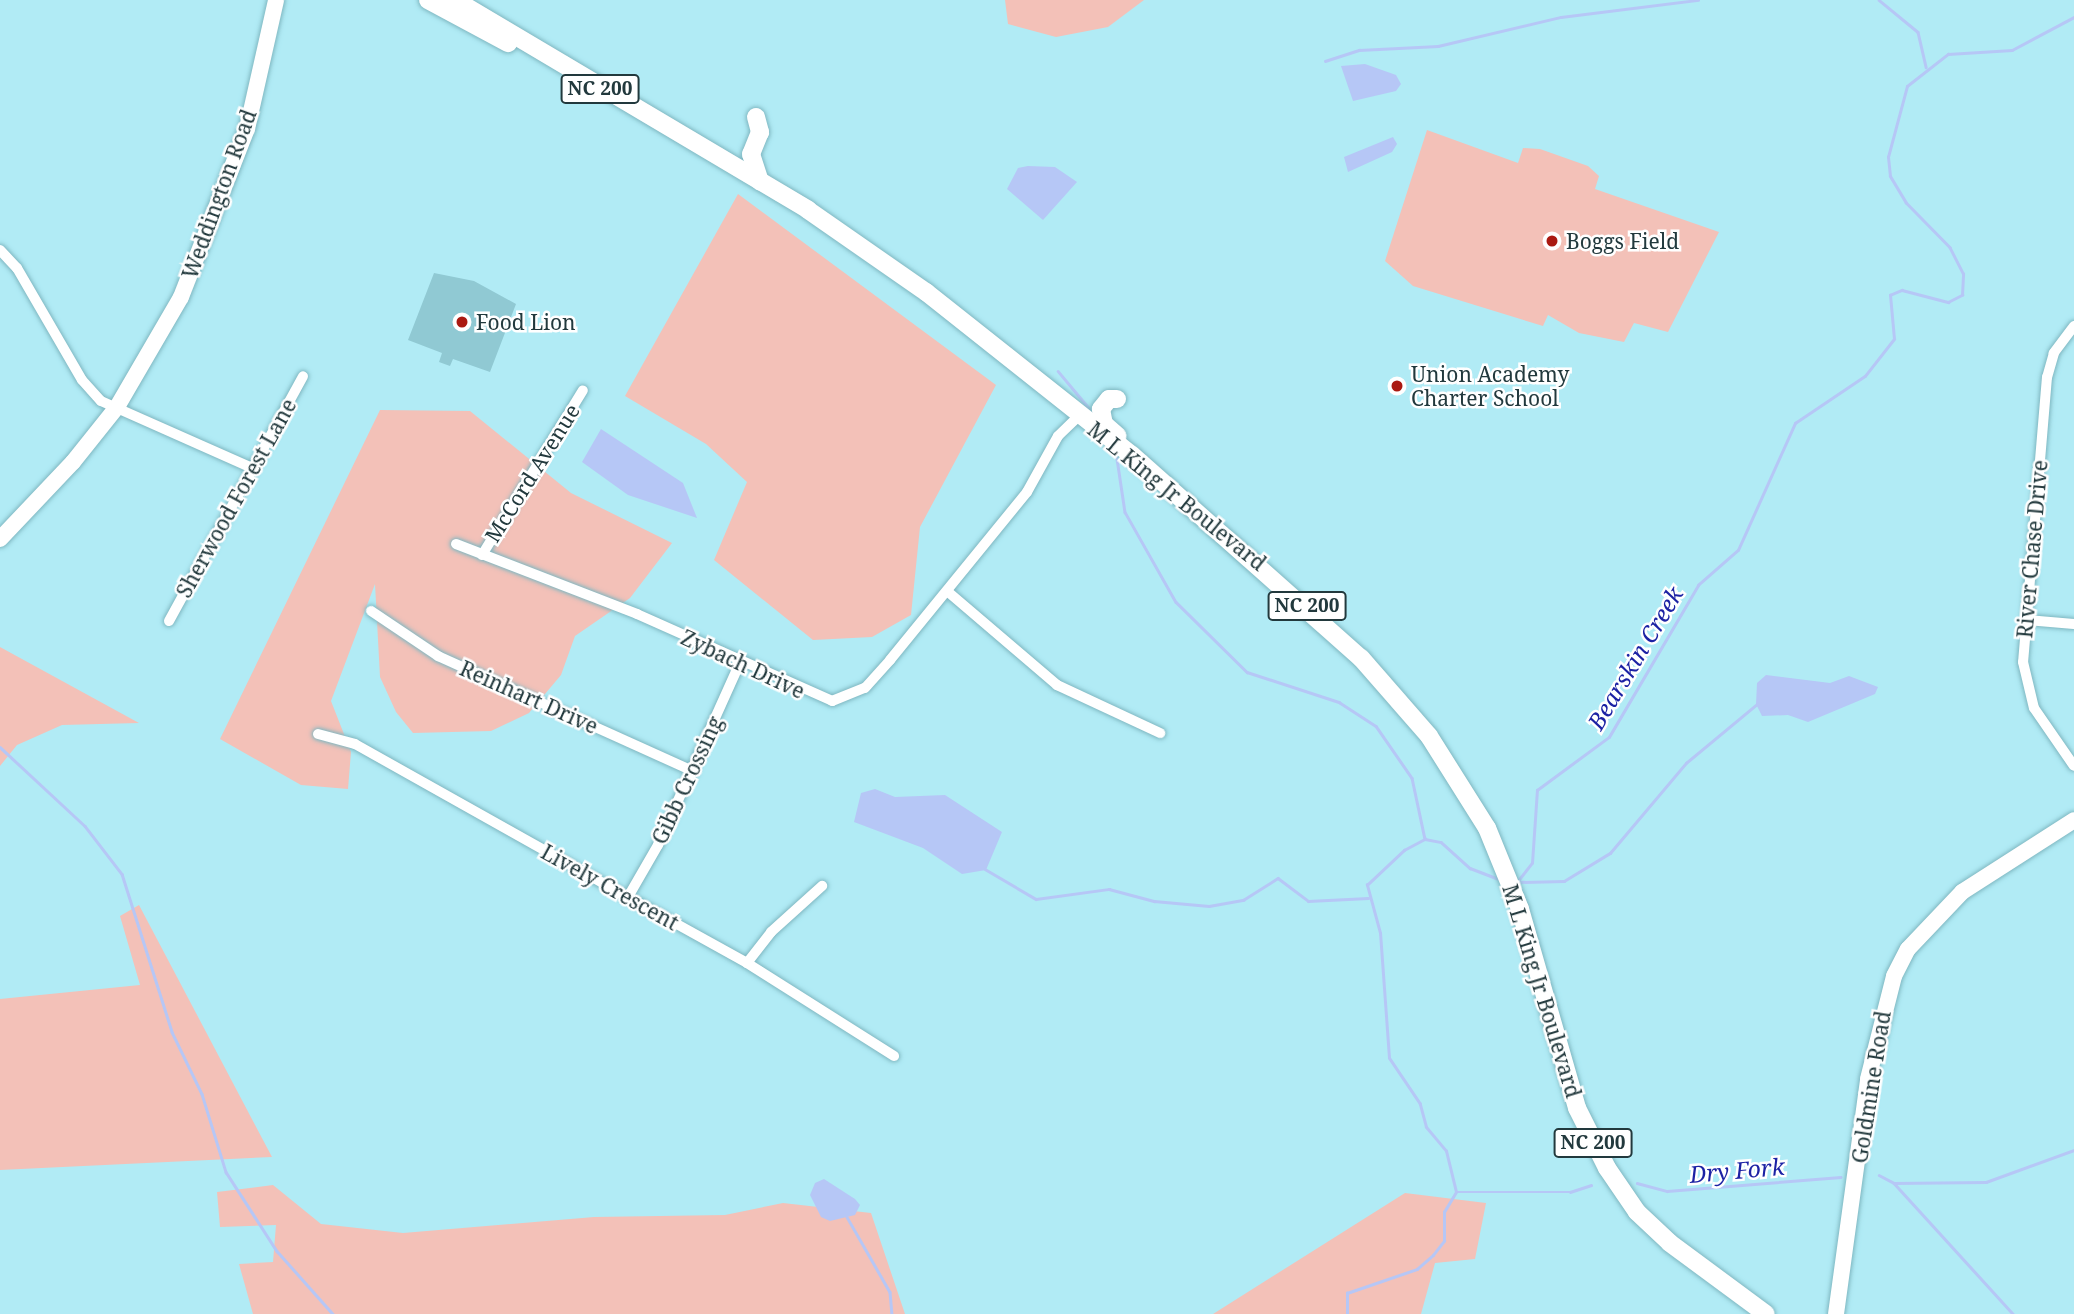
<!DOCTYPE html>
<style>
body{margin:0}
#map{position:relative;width:2074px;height:1314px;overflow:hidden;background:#b1ebf5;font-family:"Noto Serif",serif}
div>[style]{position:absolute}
.green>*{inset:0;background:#f3c1b8}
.water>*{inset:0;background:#b6c7f6}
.stream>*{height:2.5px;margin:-1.25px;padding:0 1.25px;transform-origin:1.25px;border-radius:1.25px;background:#b6c7f6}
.building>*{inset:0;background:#90c9d3}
.roads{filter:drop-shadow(0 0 2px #7fb7c1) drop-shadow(0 0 2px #7fb7c1)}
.street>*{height:10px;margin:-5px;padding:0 5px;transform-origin:5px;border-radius:5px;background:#fff}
.secondary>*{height:16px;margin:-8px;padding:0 8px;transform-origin:8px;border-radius:8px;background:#fff}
.primary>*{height:18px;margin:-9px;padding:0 9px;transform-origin:9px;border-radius:9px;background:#fff}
.dots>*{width:19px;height:19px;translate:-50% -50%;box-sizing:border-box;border:4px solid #fff;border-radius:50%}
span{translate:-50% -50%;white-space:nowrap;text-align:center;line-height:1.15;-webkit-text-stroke:5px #fff;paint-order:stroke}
.shield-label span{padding:2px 5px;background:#fff;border:2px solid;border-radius:5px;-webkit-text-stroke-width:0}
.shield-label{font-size:19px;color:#22393d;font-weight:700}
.street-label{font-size:21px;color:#22393d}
.poi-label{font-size:21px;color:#22393d}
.left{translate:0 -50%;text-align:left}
.water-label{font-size:23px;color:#1c22a4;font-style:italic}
</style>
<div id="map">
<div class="green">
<div style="clip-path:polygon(1005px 0,1144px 0,1108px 27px,1056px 37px,1008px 24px)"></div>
<div style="clip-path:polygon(1427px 130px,1518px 163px,1523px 148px,1540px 149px,1588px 166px,1599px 176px,1595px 189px,1719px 232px,1668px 332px,1634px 323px,1624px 342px,1579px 333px,1548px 315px,1543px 326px,1413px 286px,1385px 261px)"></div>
<div style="clip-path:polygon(738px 194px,996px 385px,920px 527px,911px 615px,872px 637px,813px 640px,714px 560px,747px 482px,706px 444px,625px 396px)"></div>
<div style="clip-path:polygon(380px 410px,470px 411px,571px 493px,672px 543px,630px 598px,575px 636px,561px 675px,529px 713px,491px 731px,413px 733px,396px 712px,380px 677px,375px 584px,331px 701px,351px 752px,348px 789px,301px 785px,220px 739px)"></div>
<div style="clip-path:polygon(0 647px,139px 723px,62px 725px,17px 745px,0 766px)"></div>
<div style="clip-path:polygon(139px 905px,272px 1157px,0 1170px,0 999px,140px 985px,120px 916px)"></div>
<div style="clip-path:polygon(273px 1185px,321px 1224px,403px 1233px,594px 1217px,725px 1215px,783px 1203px,871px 1213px,905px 1314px,253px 1314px,239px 1264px,273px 1262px,276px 1225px,220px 1227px,217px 1192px)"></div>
<div style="clip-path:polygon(1405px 1193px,1486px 1203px,1475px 1259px,1435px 1263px,1421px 1314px,1213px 1314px)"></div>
</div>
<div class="water">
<div style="clip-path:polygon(1365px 64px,1396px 75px,1401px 84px,1396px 91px,1353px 101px,1341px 66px)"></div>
<div style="clip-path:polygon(1393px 137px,1397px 144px,1392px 152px,1348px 172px,1344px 157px)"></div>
<div style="clip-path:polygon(1028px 166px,1055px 167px,1077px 182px,1043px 220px,1007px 189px,1018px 168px)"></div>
<div style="clip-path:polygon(601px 429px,683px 483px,697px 518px,628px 495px,582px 462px)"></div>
<div style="clip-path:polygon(1766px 675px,1830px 683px,1849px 676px,1878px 687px,1875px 694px,1808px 722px,1788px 715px,1762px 716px,1756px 704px,1757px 683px)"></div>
<div style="clip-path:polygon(875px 789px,895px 797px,945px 795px,1002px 832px,986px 870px,962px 874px,923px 848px,854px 822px,861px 793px)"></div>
<div style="clip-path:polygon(824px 1179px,855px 1199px,860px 1205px,855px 1215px,830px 1221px,821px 1217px,810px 1195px,815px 1183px)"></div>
</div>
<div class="stream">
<div style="left:1879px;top:0;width:50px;rotate:39.4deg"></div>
<div style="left:1918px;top:32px;width:36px;rotate:77deg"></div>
<div style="left:1325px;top:61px;width:36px;rotate:-18deg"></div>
<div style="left:1359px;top:50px;width:79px;rotate:-2.9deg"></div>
<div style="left:1438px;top:46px;width:126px;rotate:-13.3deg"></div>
<div style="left:1561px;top:17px;width:138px;rotate:-7.1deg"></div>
<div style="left:1058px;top:371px;width:56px;rotate:50.1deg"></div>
<div style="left:1116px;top:452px;width:61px;rotate:81.5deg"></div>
<div style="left:1125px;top:512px;width:103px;rotate:60.5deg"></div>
<div style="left:1176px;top:602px;width:100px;rotate:44.6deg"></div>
<div style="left:1247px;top:672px;width:97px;rotate:18.1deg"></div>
<div style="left:1339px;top:702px;width:44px;rotate:33deg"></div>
<div style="left:1376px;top:726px;width:63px;rotate:55.3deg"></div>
<div style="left:1412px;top:778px;width:62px;rotate:78deg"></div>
<div style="left:0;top:747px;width:116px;rotate:42.9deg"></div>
<div style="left:85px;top:826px;width:61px;rotate:52.4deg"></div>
<div style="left:122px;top:874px;width:166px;rotate:72.4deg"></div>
<div style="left:172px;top:1032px;width:69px;rotate:64.2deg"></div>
<div style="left:202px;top:1094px;width:82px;rotate:72.9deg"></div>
<div style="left:226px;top:1172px;width:94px;rotate:57.2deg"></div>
<div style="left:277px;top:1251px;width:84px;rotate:48.4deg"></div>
<div style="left:985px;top:869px;width:59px;rotate:30.5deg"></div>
<div style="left:1036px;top:899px;width:74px;rotate:-7.8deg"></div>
<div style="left:1109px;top:889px;width:47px;rotate:14.9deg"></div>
<div style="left:1154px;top:901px;width:55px;rotate:5.2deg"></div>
<div style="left:1209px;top:906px;width:35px;rotate:-10deg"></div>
<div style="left:1243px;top:900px;width:41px;rotate:-32.2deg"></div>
<div style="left:1278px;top:878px;width:38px;rotate:37deg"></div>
<div style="left:1308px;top:901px;width:60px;rotate:-2.9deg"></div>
<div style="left:1517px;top:882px;width:24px;rotate:-52deg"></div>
<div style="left:1532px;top:863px;width:73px;rotate:-86.1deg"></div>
<div style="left:1537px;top:790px;width:89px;rotate:-36.4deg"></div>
<div style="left:1609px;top:737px;width:176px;rotate:-59.6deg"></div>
<div style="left:1698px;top:585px;width:53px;rotate:-41.2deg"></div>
<div style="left:1738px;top:550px;width:139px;rotate:-65.8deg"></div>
<div style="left:1795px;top:423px;width:84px;rotate:-33.9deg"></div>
<div style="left:1865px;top:376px;width:47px;rotate:-51.9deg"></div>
<div style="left:1894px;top:339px;width:44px;rotate:-95.2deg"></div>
<div style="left:1890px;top:295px;width:13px;rotate:-23deg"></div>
<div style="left:1902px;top:290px;width:48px;rotate:14.6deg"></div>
<div style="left:1948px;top:302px;width:16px;rotate:-27deg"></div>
<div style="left:1962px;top:295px;width:21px;rotate:-87deg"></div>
<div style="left:1963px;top:274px;width:29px;rotate:-117deg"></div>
<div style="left:1950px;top:248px;width:63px;rotate:-134.4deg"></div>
<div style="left:1906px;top:203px;width:31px;rotate:-121deg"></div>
<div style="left:1890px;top:176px;width:19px;rotate:-96deg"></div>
<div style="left:1888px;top:157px;width:73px;rotate:-75deg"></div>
<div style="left:1907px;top:86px;width:52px;rotate:-38deg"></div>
<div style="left:1948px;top:54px;width:64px;rotate:-3.6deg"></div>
<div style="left:2012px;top:50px;width:70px;rotate:-28deg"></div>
<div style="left:1518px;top:882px;width:46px;rotate:-1.2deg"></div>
<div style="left:1564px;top:881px;width:54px;rotate:-31.3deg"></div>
<div style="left:1610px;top:853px;width:118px;rotate:-49.8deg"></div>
<div style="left:1686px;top:763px;width:92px;rotate:-39.7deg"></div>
<div style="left:1879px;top:1175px;width:17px;rotate:28deg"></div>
<div style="left:1894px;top:1183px;width:92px;rotate:-0.6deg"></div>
<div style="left:1986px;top:1182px;width:94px;rotate:-20deg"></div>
<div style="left:1637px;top:1183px;width:31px;rotate:15deg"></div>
<div style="left:1667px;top:1191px;width:174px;rotate:-4.6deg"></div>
<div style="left:1894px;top:1183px;width:177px;rotate:47.7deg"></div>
<div style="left:1456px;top:1192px;width:114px"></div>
<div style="left:1570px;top:1192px;width:22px;rotate:-18deg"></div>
<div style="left:847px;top:1217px;width:86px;rotate:60.2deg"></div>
<div style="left:890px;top:1292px;width:22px;rotate:85deg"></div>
<div style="left:1347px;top:1314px;width:21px;rotate:-90deg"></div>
<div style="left:1347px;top:1293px;width:74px;rotate:-18.9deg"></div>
<div style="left:1417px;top:1269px;width:21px;rotate:-41deg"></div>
<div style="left:1433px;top:1255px;width:18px;rotate:-52deg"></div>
<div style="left:1444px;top:1241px;width:29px;rotate:-90deg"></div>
<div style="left:1444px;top:1212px;width:23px;rotate:-59deg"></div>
<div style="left:1456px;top:1192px;width:42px;rotate:-103.7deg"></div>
<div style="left:1446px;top:1151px;width:31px;rotate:-130deg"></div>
<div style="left:1426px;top:1127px;width:24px;rotate:-105deg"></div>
<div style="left:1420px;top:1104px;width:55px;rotate:-124deg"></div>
<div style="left:1389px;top:1058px;width:125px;rotate:-94.1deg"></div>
<div style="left:1380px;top:933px;width:50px;rotate:-105.2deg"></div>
<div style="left:1367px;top:885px;width:51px;rotate:-43.4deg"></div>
<div style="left:1404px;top:850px;width:24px;rotate:-28deg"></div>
<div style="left:1425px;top:839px;width:16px;rotate:11deg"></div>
<div style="left:1441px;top:842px;width:39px;rotate:42deg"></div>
<div style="left:1470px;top:868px;width:33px;rotate:21deg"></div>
</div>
<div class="building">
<div style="clip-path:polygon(434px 273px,474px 281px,516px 304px,490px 372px,453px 359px,450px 366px,439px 362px,442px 353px,408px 340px)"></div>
</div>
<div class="roads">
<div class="street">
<div style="left:0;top:250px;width:25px;rotate:47deg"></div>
<div style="left:17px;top:268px;width:129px;rotate:59.9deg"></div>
<div style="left:82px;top:380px;width:28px;rotate:48deg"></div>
<div style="left:101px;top:401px;width:165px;rotate:23.9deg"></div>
<div style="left:2074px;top:326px;width:34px;rotate:127deg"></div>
<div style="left:2054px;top:353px;width:25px;rotate:106deg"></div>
<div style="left:2047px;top:377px;width:286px;rotate:94.8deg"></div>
<div style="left:2023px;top:662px;width:47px;rotate:76.6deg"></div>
<div style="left:2034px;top:708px;width:70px;rotate:55.4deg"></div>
<div style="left:456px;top:544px;width:194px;rotate:21.1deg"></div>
<div style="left:637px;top:614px;width:214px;rotate:24deg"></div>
<div style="left:832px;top:701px;width:35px;rotate:-22deg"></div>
<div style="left:865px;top:688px;width:38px;rotate:-48deg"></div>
<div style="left:890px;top:660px;width:217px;rotate:-50.8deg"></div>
<div style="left:1027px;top:492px;width:64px;rotate:-61deg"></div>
<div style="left:1058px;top:436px;width:29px;rotate:-44deg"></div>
<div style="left:482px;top:555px;width:193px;rotate:-58.5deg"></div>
<div style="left:947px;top:591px;width:145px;rotate:40.5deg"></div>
<div style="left:1057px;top:685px;width:114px;rotate:25deg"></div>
<div style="left:371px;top:611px;width:81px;rotate:33.9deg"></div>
<div style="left:438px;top:656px;width:280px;rotate:24.3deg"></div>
<div style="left:2027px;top:620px;width:47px;rotate:4.9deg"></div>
<div style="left:169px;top:621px;width:279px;rotate:-61.3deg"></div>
<div style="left:318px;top:734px;width:38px;rotate:15deg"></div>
<div style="left:355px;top:744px;width:313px;rotate:29.3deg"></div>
<div style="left:628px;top:897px;width:136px;rotate:29deg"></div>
<div style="left:747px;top:963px;width:174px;rotate:32.3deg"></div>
<div style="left:628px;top:897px;width:60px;rotate:-60deg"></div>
<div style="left:658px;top:845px;width:203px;rotate:-65.8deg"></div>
<div style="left:747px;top:963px;width:39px;rotate:-52deg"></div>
<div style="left:771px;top:932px;width:69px;rotate:-42deg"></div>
</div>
<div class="secondary">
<div style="left:0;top:539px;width:106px;rotate:-46.5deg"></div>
<div style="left:73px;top:462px;width:70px;rotate:-51.3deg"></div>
<div style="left:117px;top:407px;width:127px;rotate:-59.8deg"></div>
<div style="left:181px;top:297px;width:180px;rotate:-68.6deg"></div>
<div style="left:247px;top:129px;width:132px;rotate:-77.3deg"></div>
<div style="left:1836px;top:1314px;width:237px;rotate:-82.2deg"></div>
<div style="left:1868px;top:1079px;width:106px;rotate:-75.8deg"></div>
<div style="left:1894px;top:976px;width:30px;rotate:-63deg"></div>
<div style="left:1908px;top:949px;width:79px;rotate:-46.5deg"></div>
<div style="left:1962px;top:892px;width:133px;rotate:-32.7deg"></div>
</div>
<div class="primary">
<div style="left:428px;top:0;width:91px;rotate:28.3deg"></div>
<div style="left:455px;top:0;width:411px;rotate:30.7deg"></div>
<div style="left:808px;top:210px;width:144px;rotate:34.8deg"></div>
<div style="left:926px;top:292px;width:263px;rotate:38.4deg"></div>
<div style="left:1132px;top:455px;width:306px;rotate:41.6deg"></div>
<div style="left:1361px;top:658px;width:103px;rotate:48.9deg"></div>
<div style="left:1429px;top:736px;width:109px;rotate:57.8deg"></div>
<div style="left:1487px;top:828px;width:87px;rotate:67.8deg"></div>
<div style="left:1520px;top:909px;width:207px;rotate:74deg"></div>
<div style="left:1577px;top:1108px;width:67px;rotate:63.4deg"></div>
<div style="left:1607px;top:1168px;width:53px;rotate:55.7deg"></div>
<div style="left:1637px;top:1212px;width:45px;rotate:43.2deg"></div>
<div style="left:1670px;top:1243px;width:119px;rotate:36.5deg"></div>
<div style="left:756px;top:117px;width:16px;rotate:75deg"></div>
<div style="left:760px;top:132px;width:24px;rotate:112deg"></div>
<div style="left:751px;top:154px;width:29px;rotate:72deg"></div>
<div style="left:1117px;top:399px;width:8px;rotate:180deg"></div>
<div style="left:1109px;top:399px;width:13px;rotate:129deg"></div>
<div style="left:1101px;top:409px;width:15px;rotate:79deg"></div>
<div style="left:1104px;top:424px;width:18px;rotate:41deg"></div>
</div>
</div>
<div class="dots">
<div style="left:1552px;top:241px;background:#aa1911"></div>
<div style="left:462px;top:322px;background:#aa1911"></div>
<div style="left:1397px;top:386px;background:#aa1911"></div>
</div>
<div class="shield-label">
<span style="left:600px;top:89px">NC 200</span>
<span style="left:1307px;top:606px">NC 200</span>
<span style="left:1593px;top:1143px">NC 200</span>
</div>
<div class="street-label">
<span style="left:219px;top:194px;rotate:-70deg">Weddington Road</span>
<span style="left:532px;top:473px;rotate:-58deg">McCord Avenue</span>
<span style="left:1177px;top:496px;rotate:39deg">M L King Jr Boulevard</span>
<span style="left:236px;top:498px;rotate:-61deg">Sherwood Forest Lane</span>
<span style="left:2032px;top:549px;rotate:-85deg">River Chase Drive</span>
<span style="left:743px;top:664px;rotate:25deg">Zybach Drive</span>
<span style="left:529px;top:697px;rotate:24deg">Reinhart Drive</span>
<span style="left:687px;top:780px;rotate:-65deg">Gibb Crossing</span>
<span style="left:610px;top:887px;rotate:29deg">Lively Crescent</span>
<span style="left:1542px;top:991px;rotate:73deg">M L King Jr Boulevard</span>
<span style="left:1871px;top:1087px;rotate:-81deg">Goldmine Road</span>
</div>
<div class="poi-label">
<span class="left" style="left:1566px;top:241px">Boggs Field</span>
<span class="left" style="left:476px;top:322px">Food Lion</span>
<span class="left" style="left:1411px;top:386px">Union Academy<br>Charter School</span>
</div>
<div class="water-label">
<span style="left:1635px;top:658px;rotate:-59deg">Bearskin Creek</span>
<span style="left:1737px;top:1170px;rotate:-5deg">Dry Fork</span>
</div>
</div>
